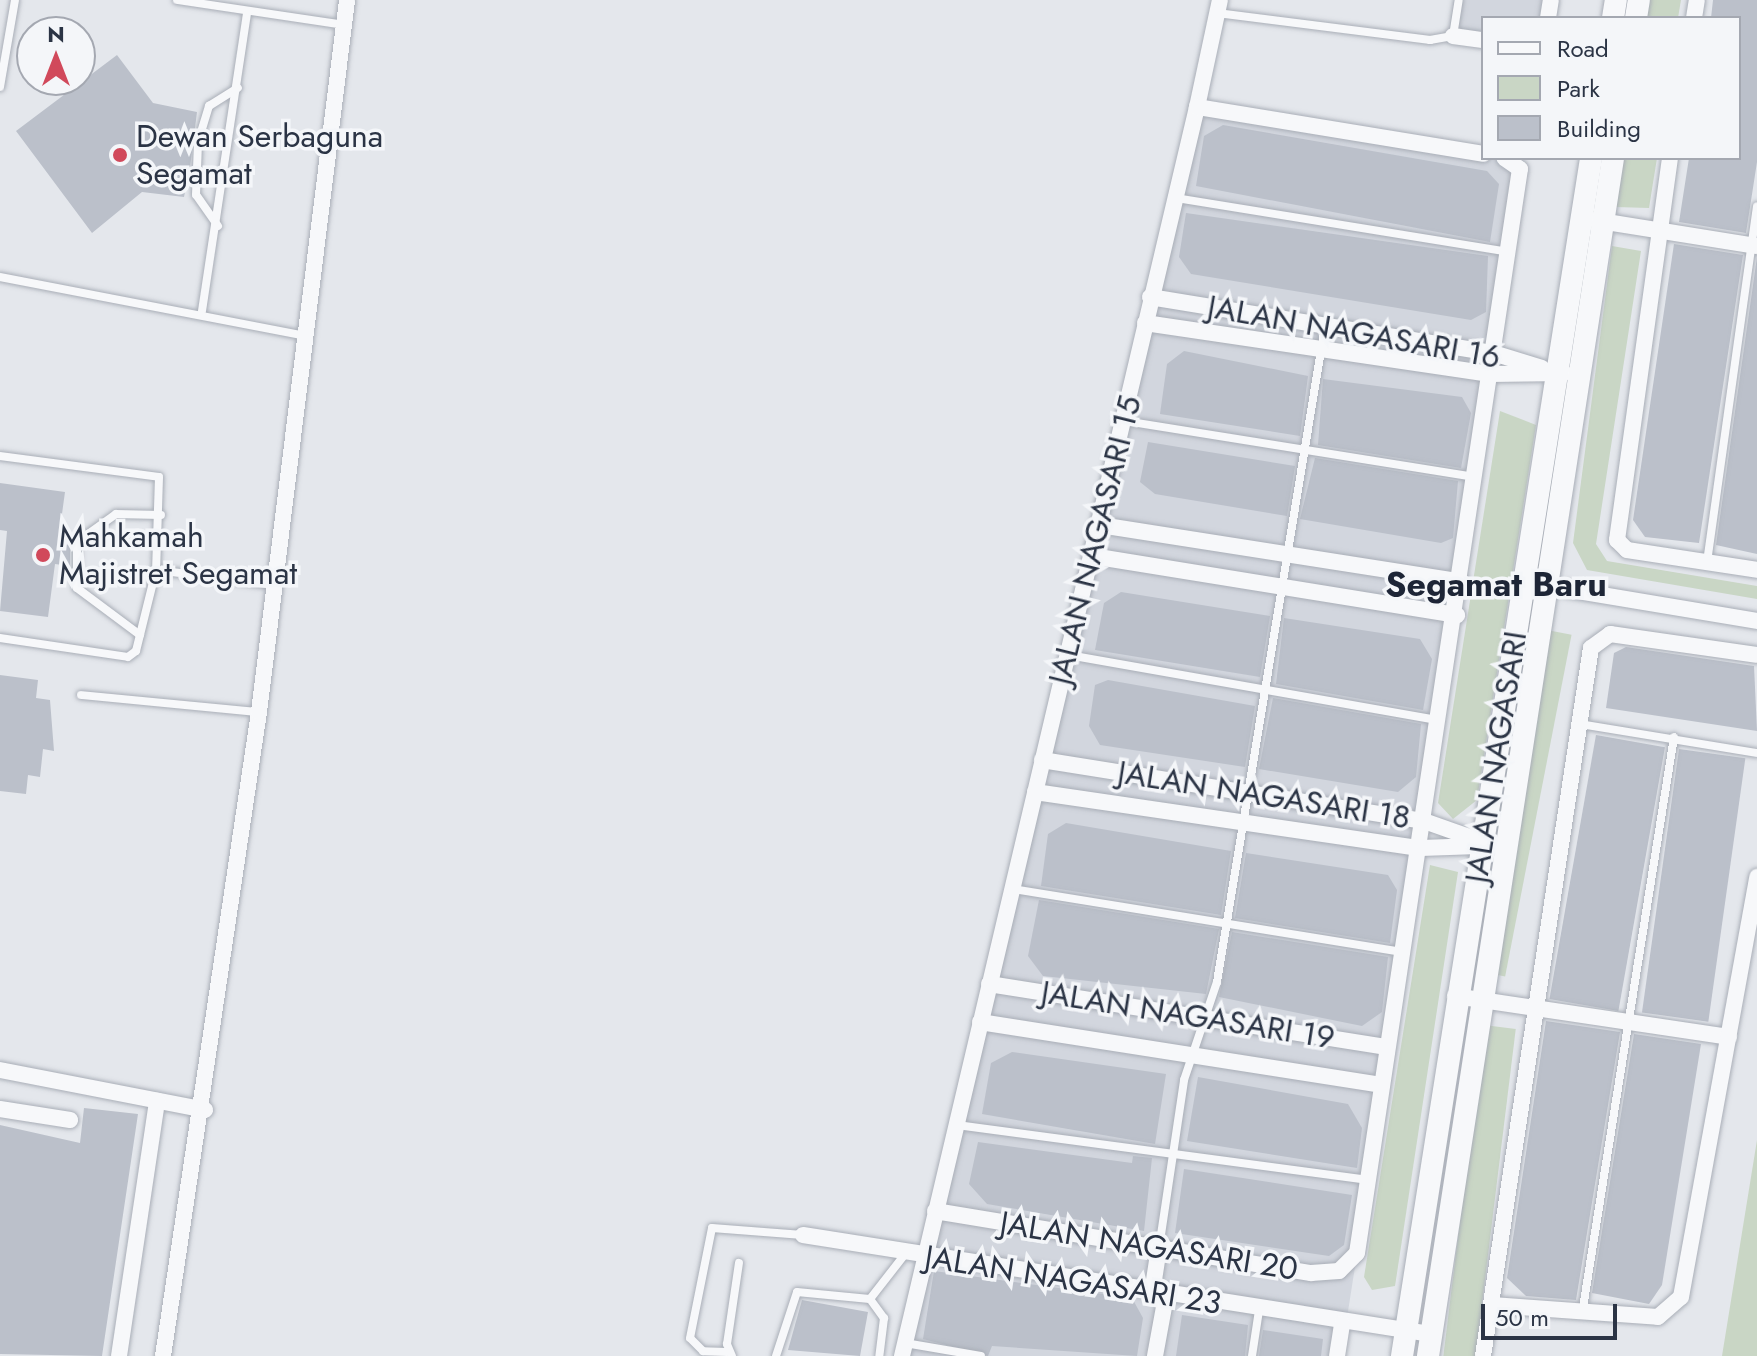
<!DOCTYPE html>
<style>
body{margin:0}
#map{position:relative;width:1757px;height:1356px;overflow:hidden;background:#e4e7ec;font-family:Jost,sans-serif}
div>[style]{position:absolute}
.built>*{inset:0;background:#d2d6de}
.green>*{inset:0;background:#c9d6c5;transform-origin:0 0}
.building>*{inset:0;background:#bbc0ca;transform-origin:0 0}
.roads{filter:drop-shadow(0 0 2px #a9aeb7) drop-shadow(0 0 2px #a9aeb7)}
.service>*{height:8px;margin:-4px;padding:0 4px;transform-origin:4px;border-radius:4px;background:#f7f8fa}
.minor>*{height:16px;margin:-8px;padding:0 8px;transform-origin:8px;border-radius:8px;background:#f7f8fa}
.tertiary>*{height:22px;margin:-11px;padding:0 11px;transform-origin:11px;border-radius:11px;background:#f7f8fa}
.dots>*{width:22px;height:22px;translate:-50% -50%;box-sizing:border-box;border:4px solid #f4f6f9;border-radius:50%}
span{translate:-50% -50%;white-space:nowrap;text-align:center;line-height:1.15;-webkit-text-stroke:7px #f4f6f9;paint-order:stroke}
.poi-label{font-size:32px;color:#2b3445}
.left{translate:0 -50%;text-align:left}
.street-label{font-size:32px;color:#2b3445}
.neighbourhood-label{font-size:34px;color:#1d2536;font-weight:700}
.legend{position:absolute;left:1481px;top:16px;width:260px;height:144px;box-sizing:border-box;background:#f4f6f9;border:2px solid #a4a8b1;margin:0;padding:10px 14px;list-style:none;font-size:24px;color:#2b3445}
.legend li{display:flex;align-items:center;gap:16px;height:40px}
.legend b{width:40px;border:2px solid #a4a8b1}
.north{position:absolute;left:16px;top:16px;width:80px;height:80px;box-sizing:border-box;background:#f4f6f9;border:2px solid #a4a8b1;border-radius:50%;rotate:0deg;font-size:22px;font-weight:700;line-height:32px;text-align:center;color:#2b3445}
.north::after{content:'';display:block;margin:auto;width:28px;height:36px;background:#d1495b;clip-path:polygon(50% 0,100% 100%,50% 72%,0 100%)}
.scale{position:absolute;left:1481px;top:1304px;width:136px;height:36px;box-sizing:border-box;border:4px solid #2b3445;border-top:0;padding-left:10px;font-size:24px;line-height:28px;white-space:nowrap;color:#2b3445;-webkit-text-stroke:6px #f4f6f9;paint-order:stroke}
</style>
<div id="map">
<div class="built">
<div style="clip-path:polygon(1454px 0,1557px 0,1555px 18px,1483px 18px,1483px 48px,1447px 43px)"></div>
<div style="clip-path:polygon(1191px 98px,1483px 147px,1483px 158px,1521px 158px,1527px 171px,1341px 1356px,897px 1356px)"></div>
</div>
<div class="green">
<div style="clip-path:polygon(1646px 0,1681px 0,1678px 18px,1643px 18px)"></div>
<div style="clip-path:polygon(1623px 158px,1657px 158px,1649px 208px,1616px 207px)"></div>
<div style="clip-path:polygon(1612px 246px,1641px 251px,1596px 544px,1607px 561px,1757px 586px,1757px 599px,1587px 570px,1573px 543px)"></div>
<div style="clip-path:polygon(1500px 411px,1536px 425px,1477px 800px,1453px 819px,1438px 803px)"></div>
<div style="left:1547px;top:630px;width:25px;height:348px;rotate:11deg"></div>
<div style="clip-path:polygon(1430px 865px,1458px 872px,1395px 1286px,1372px 1290px,1364px 1277px)"></div>
<div style="left:1484px;top:1025px;width:32px;height:335px;rotate:7deg"></div>
<div style="clip-path:polygon(1757px 1140px,1757px 1356px,1722px 1356px)"></div>
</div>
<div class="building">
<div style="clip-path:polygon(1713px 0,1757px 0,1757px 162px,1746px 233px,1679px 222px,1689px 158px,1739px 158px,1739px 18px,1711px 18px)"></div>
<div style="clip-path:polygon(117px 55px,153px 103px,197px 112px,190px 167px,184px 197px,142px 192px,92px 233px,16px 131px)"></div>
<div style="clip-path:polygon(1223px 125px,1487px 171px,1499px 184px,1490px 242px,1196px 186px,1204px 136px)"></div>
<div style="clip-path:polygon(1186px 213px,1488px 256px,1486px 312px,1471px 320px,1191px 274px,1179px 257px)"></div>
<div style="clip-path:polygon(1674px 244px,1743px 255px,1699px 543px,1645px 537px,1633px 520px)"></div>
<div style="clip-path:polygon(1757px 257px,1757px 554px,1716px 545px)"></div>
<div style="clip-path:polygon(1184px 351px,1308px 376px,1300px 436px,1160px 414px,1167px 364px)"></div>
<div style="clip-path:polygon(1323px 379px,1462px 397px,1471px 413px,1461px 468px,1318px 445px)"></div>
<div style="clip-path:polygon(1148px 442px,1295px 466px,1287px 516px,1155px 494px,1140px 482px)"></div>
<div style="clip-path:polygon(1315px 458px,1458px 481px,1453px 538px,1441px 543px,1300px 519px)"></div>
<div style="clip-path:polygon(0 483px,65px 492px,58px 543px,70px 545px,70px 566px,55px 564px,48px 617px,0 611px,7px 531px,0 530px)"></div>
<div style="clip-path:polygon(1121px 592px,1270px 616px,1260px 677px,1095px 650px,1104px 603px)"></div>
<div style="clip-path:polygon(1284px 618px,1420px 639px,1432px 659px,1423px 710px,1276px 684px)"></div>
<div style="clip-path:polygon(1626px 647px,1754px 666px,1757px 731px,1606px 708px,1614px 653px)"></div>
<div style="clip-path:polygon(0 675px,38px 680px,36px 698px,50px 700px,54px 751px,43px 749px,40px 777px,28px 775px,26px 794px,0 791px)"></div>
<div style="clip-path:polygon(1108px 680px,1255px 706px,1245px 767px,1100px 745px,1089px 726px,1095px 685px)"></div>
<div style="clip-path:polygon(1273px 698px,1421px 724px,1416px 777px,1398px 792px,1259px 769px)"></div>
<div style="left:1596px;top:735px;width:70px;height:268px;rotate:10deg"></div>
<div style="left:1679px;top:749px;width:67px;height:266px;rotate:8deg"></div>
<div style="clip-path:polygon(1066px 823px,1231px 851px,1221px 915px,1041px 886px,1048px 834px)"></div>
<div style="clip-path:polygon(1246px 853px,1388px 875px,1397px 890px,1390px 943px,1235px 918px)"></div>
<div style="clip-path:polygon(1039px 900px,1219px 929px,1206px 994px,1043px 976px,1028px 956px)"></div>
<div style="clip-path:polygon(1232px 932px,1388px 957px,1382px 1012px,1362px 1026px,1219px 997px)"></div>
<div style="clip-path:polygon(1546px 1021px,1620px 1032px,1576px 1300px,1526px 1296px,1507px 1278px)"></div>
<div style="clip-path:polygon(1634px 1034px,1701px 1044px,1662px 1285px,1649px 1304px,1592px 1293px)"></div>
<div style="clip-path:polygon(1012px 1052px,1166px 1074px,1155px 1144px,982px 1114px,991px 1063px)"></div>
<div style="clip-path:polygon(1198px 1077px,1348px 1104px,1362px 1128px,1357px 1168px,1187px 1141px)"></div>
<div style="clip-path:polygon(84px 1108px,138px 1114px,102px 1356px,0 1354px,0 1125px,80px 1143px)"></div>
<div style="clip-path:polygon(978px 1142px,1132px 1163px,1133px 1156px,1152px 1158px,1144px 1231px,987px 1204px,969px 1184px)"></div>
<div style="clip-path:polygon(1184px 1169px,1352px 1195px,1344px 1245px,1329px 1256px,1175px 1233px)"></div>
<div style="clip-path:polygon(934px 1271px,1132px 1298px,1143px 1318px,1137px 1356px,992px 1346px,988px 1356px,923px 1339px)"></div>
<div style="clip-path:polygon(802px 1300px,868px 1312px,860px 1356px,788px 1350px)"></div>
<div style="clip-path:polygon(1182px 1315px,1248px 1325px,1245px 1356px,1176px 1356px)"></div>
<div style="clip-path:polygon(1263px 1330px,1323px 1339px,1321px 1356px,1259px 1356px)"></div>
</div>
<div class="roads">
<div class="service">
<div style="left:177px;top:0;width:169px;rotate:8.5deg"></div>
<div style="left:1217px;top:13px;width:215px;rotate:7.2deg"></div>
<div style="left:1430px;top:40px;width:23px;rotate:-10deg"></div>
<div style="left:1453px;top:36px;width:36px;rotate:-81deg"></div>
<div style="left:0;top:87px;width:88px;rotate:-80.2deg"></div>
<div style="left:1176px;top:198px;width:336px;rotate:9.2deg"></div>
<div style="left:218px;top:226px;width:38px;rotate:-125deg"></div>
<div style="left:196px;top:195px;width:53px;rotate:-87.8deg"></div>
<div style="left:198px;top:142px;width:38px;rotate:-73deg"></div>
<div style="left:209px;top:106px;width:34px;rotate:-32deg"></div>
<div style="left:0;top:277px;width:311px;rotate:10.9deg"></div>
<div style="left:202px;top:311px;width:301px;rotate:-81.4deg"></div>
<div style="left:1125px;top:421px;width:355px;rotate:9.1deg"></div>
<div style="left:0;top:456px;width:160px;rotate:7.5deg"></div>
<div style="left:159px;top:477px;width:93px;rotate:91.8deg"></div>
<div style="left:1707px;top:562px;width:359px;rotate:-82deg"></div>
<div style="left:140px;top:635px;width:79px;rotate:-143.3deg"></div>
<div style="left:77px;top:588px;width:46px;rotate:-90deg"></div>
<div style="left:77px;top:542px;width:48px;rotate:-35.7deg"></div>
<div style="left:116px;top:514px;width:45px;rotate:1.3deg"></div>
<div style="left:0;top:638px;width:129px;rotate:8.4deg"></div>
<div style="left:128px;top:657px;width:10px;rotate:-37deg"></div>
<div style="left:136px;top:651px;width:83px;rotate:-76.1deg"></div>
<div style="left:156px;top:570px;width:120px;rotate:7.2deg"></div>
<div style="left:1068px;top:655px;width:375px;rotate:10deg"></div>
<div style="left:81px;top:695px;width:178px;rotate:5.5deg"></div>
<div style="left:1580px;top:724px;width:179px;rotate:9.3deg"></div>
<div style="left:1013px;top:889px;width:395px;rotate:9.2deg"></div>
<div style="left:957px;top:1125px;width:415px;rotate:7.6deg"></div>
<div style="left:1159px;top:1248px;width:170px;rotate:-81.5deg"></div>
<div style="left:1184px;top:1080px;width:103px;rotate:-71.4deg"></div>
<div style="left:1217px;top:982px;width:665px;rotate:-80.65deg"></div>
<div style="left:870px;top:1299px;width:24px;rotate:54deg"></div>
<div style="left:884px;top:1318px;width:38px;rotate:97deg"></div>
<div style="left:1582px;top:1314px;width:584px;rotate:-80.94deg"></div>
<div style="left:905px;top:1343px;width:77px;rotate:9.7deg"></div>
<div style="left:727px;top:1352px;width:24px;rotate:-178deg"></div>
<div style="left:703px;top:1351px;width:18px;rotate:-135deg"></div>
<div style="left:690px;top:1338px;width:112px;rotate:-78.7deg"></div>
<div style="left:712px;top:1228px;width:91px;rotate:4.4deg"></div>
<div style="left:732px;top:1356px;width:13px;rotate:-113deg"></div>
<div style="left:727px;top:1344px;width:82px;rotate:-81.6deg"></div>
<div style="left:776px;top:1356px;width:67px;rotate:-71.8deg"></div>
<div style="left:797px;top:1292px;width:73px;rotate:5.5deg"></div>
<div style="left:870px;top:1299px;width:58px;rotate:-52deg"></div>
<div style="left:1252px;top:1356px;width:47px;rotate:-81.3deg"></div>
</div>
<div class="minor">
<div style="left:1548px;top:18px;width:18px;rotate:-81deg"></div>
<div style="left:1694px;top:18px;width:18px;rotate:-81deg"></div>
<div style="left:1453px;top:36px;width:30px;rotate:8deg"></div>
<div style="left:1197px;top:107px;width:109px;rotate:-77.9deg"></div>
<div style="left:1670px;top:158px;width:386px;rotate:97.9deg"></div>
<div style="left:1617px;top:540px;width:14px;rotate:45deg"></div>
<div style="left:1627px;top:550px;width:132px;rotate:8.7deg"></div>
<div style="left:1594px;top:220px;width:165px;rotate:9.1deg"></div>
<div style="left:1150px;top:297px;width:348px;rotate:9.3deg"></div>
<div style="left:1493px;top:353px;width:51px;rotate:17deg"></div>
<div style="left:1145px;top:323px;width:349px;rotate:8.4deg"></div>
<div style="left:1490px;top:374px;width:74px;rotate:-0.8deg"></div>
<div style="left:1100px;top:525px;width:366px;rotate:8.9deg"></div>
<div style="left:1092px;top:556px;width:370px;rotate:9.2deg"></div>
<div style="left:1524px;top:582px;width:236px;rotate:9.5deg"></div>
<div style="left:1042px;top:760px;width:387px;rotate:9.1deg"></div>
<div style="left:1424px;top:821px;width:57px;rotate:19.4deg"></div>
<div style="left:1035px;top:792px;width:390px;rotate:8.3deg"></div>
<div style="left:1421px;top:848px;width:86px;rotate:-2deg"></div>
<div style="left:989px;top:984px;width:403px;rotate:9deg"></div>
<div style="left:1455px;top:996px;width:277px;rotate:8.5deg"></div>
<div style="left:980px;top:1022px;width:406px;rotate:8.9deg"></div>
<div style="left:0;top:1070px;width:209px;rotate:11deg"></div>
<div style="left:0;top:1109px;width:71px;rotate:8.9deg"></div>
<div style="left:935px;top:1211px;width:381px;rotate:9.4deg"></div>
<div style="left:1311px;top:1273px;width:28px;rotate:-4deg"></div>
<div style="left:1339px;top:1271px;width:25px;rotate:-45deg"></div>
<div style="left:1357px;top:1253px;width:1096px;rotate:-81.45deg"></div>
<div style="left:1520px;top:169px;width:19px;rotate:-145deg"></div>
<div style="left:803px;top:1235px;width:636px;rotate:8.96deg"></div>
<div style="left:1152px;top:1293px;width:46px;rotate:-81.2deg"></div>
<div style="left:1492px;top:1305px;width:166px;rotate:4.1deg"></div>
<div style="left:1658px;top:1317px;width:30px;rotate:-41deg"></div>
<div style="left:1681px;top:1297px;width:427px;rotate:-79.7deg"></div>
<div style="left:119px;top:1356px;width:258px;rotate:-81.5deg"></div>
<div style="left:163px;top:1356px;width:651px;rotate:-81.52deg"></div>
<div style="left:259px;top:712px;width:717px;rotate:-82.95deg"></div>
<div style="left:902px;top:1356px;width:1283px;rotate:-76.71deg"></div>
<div style="left:1197px;top:107px;width:290px;rotate:9.3deg"></div>
<div style="left:1155px;top:1356px;width:61px;rotate:-79.6deg"></div>
<div style="left:1337px;top:1356px;width:33px;rotate:-81deg"></div>
<div style="left:1483px;top:1356px;width:716px;rotate:-81.33deg"></div>
<div style="left:1591px;top:648px;width:24px;rotate:-36deg"></div>
<div style="left:1610px;top:634px;width:148px;rotate:8.1deg"></div>
</div>
<div class="tertiary">
<div style="left:1613px;top:18px;width:18px;rotate:-81deg"></div>
<div style="left:1636px;top:18px;width:18px;rotate:-81deg"></div>
<div style="left:1402px;top:1356px;width:1213px;rotate:-81.03deg"></div>
<div style="left:1428px;top:1356px;width:1212px;rotate:-81.22deg"></div>
</div>
</div>
<div class="dots">
<div style="left:120px;top:155px;background:#d1495b"></div>
<div style="left:43px;top:555px;background:#d1495b"></div>
</div>
<div class="poi-label">
<span class="left" style="left:136px;top:155px">Dewan Serbaguna<br>Segamat</span>
<span class="left" style="left:59px;top:555px">Mahkamah<br>Majistret Segamat</span>
</div>
<div class="street-label">
<span style="left:1354px;top:332px;rotate:10deg">JALAN NAGASARI 16</span>
<span style="left:1095px;top:540px;rotate:-76deg">JALAN NAGASARI 15</span>
<span style="left:1496px;top:757px;rotate:-81deg">JALAN NAGASARI</span>
<span style="left:1264px;top:795px;rotate:9deg">JALAN NAGASARI 18</span>
<span style="left:1188px;top:1015px;rotate:9deg">JALAN NAGASARI 19</span>
<span style="left:1149px;top:1246px;rotate:9deg">JALAN NAGASARI 20</span>
<span style="left:1073px;top:1280px;rotate:9deg">JALAN NAGASARI 23</span>
</div>
<div class="neighbourhood-label">
<span style="left:1496px;top:585px">Segamat Baru</span>
</div>
<ul class="legend">
<li><b style="height:10px;background:#f7f8fa"></b>Road</li>
<li><b style="height:22px;background:#c9d6c5"></b>Park</li>
<li><b style="height:22px;background:#bbc0ca"></b>Building</li>
</ul>
<div class="north">N</div>
<div class="scale">50 m</div>
</div>
